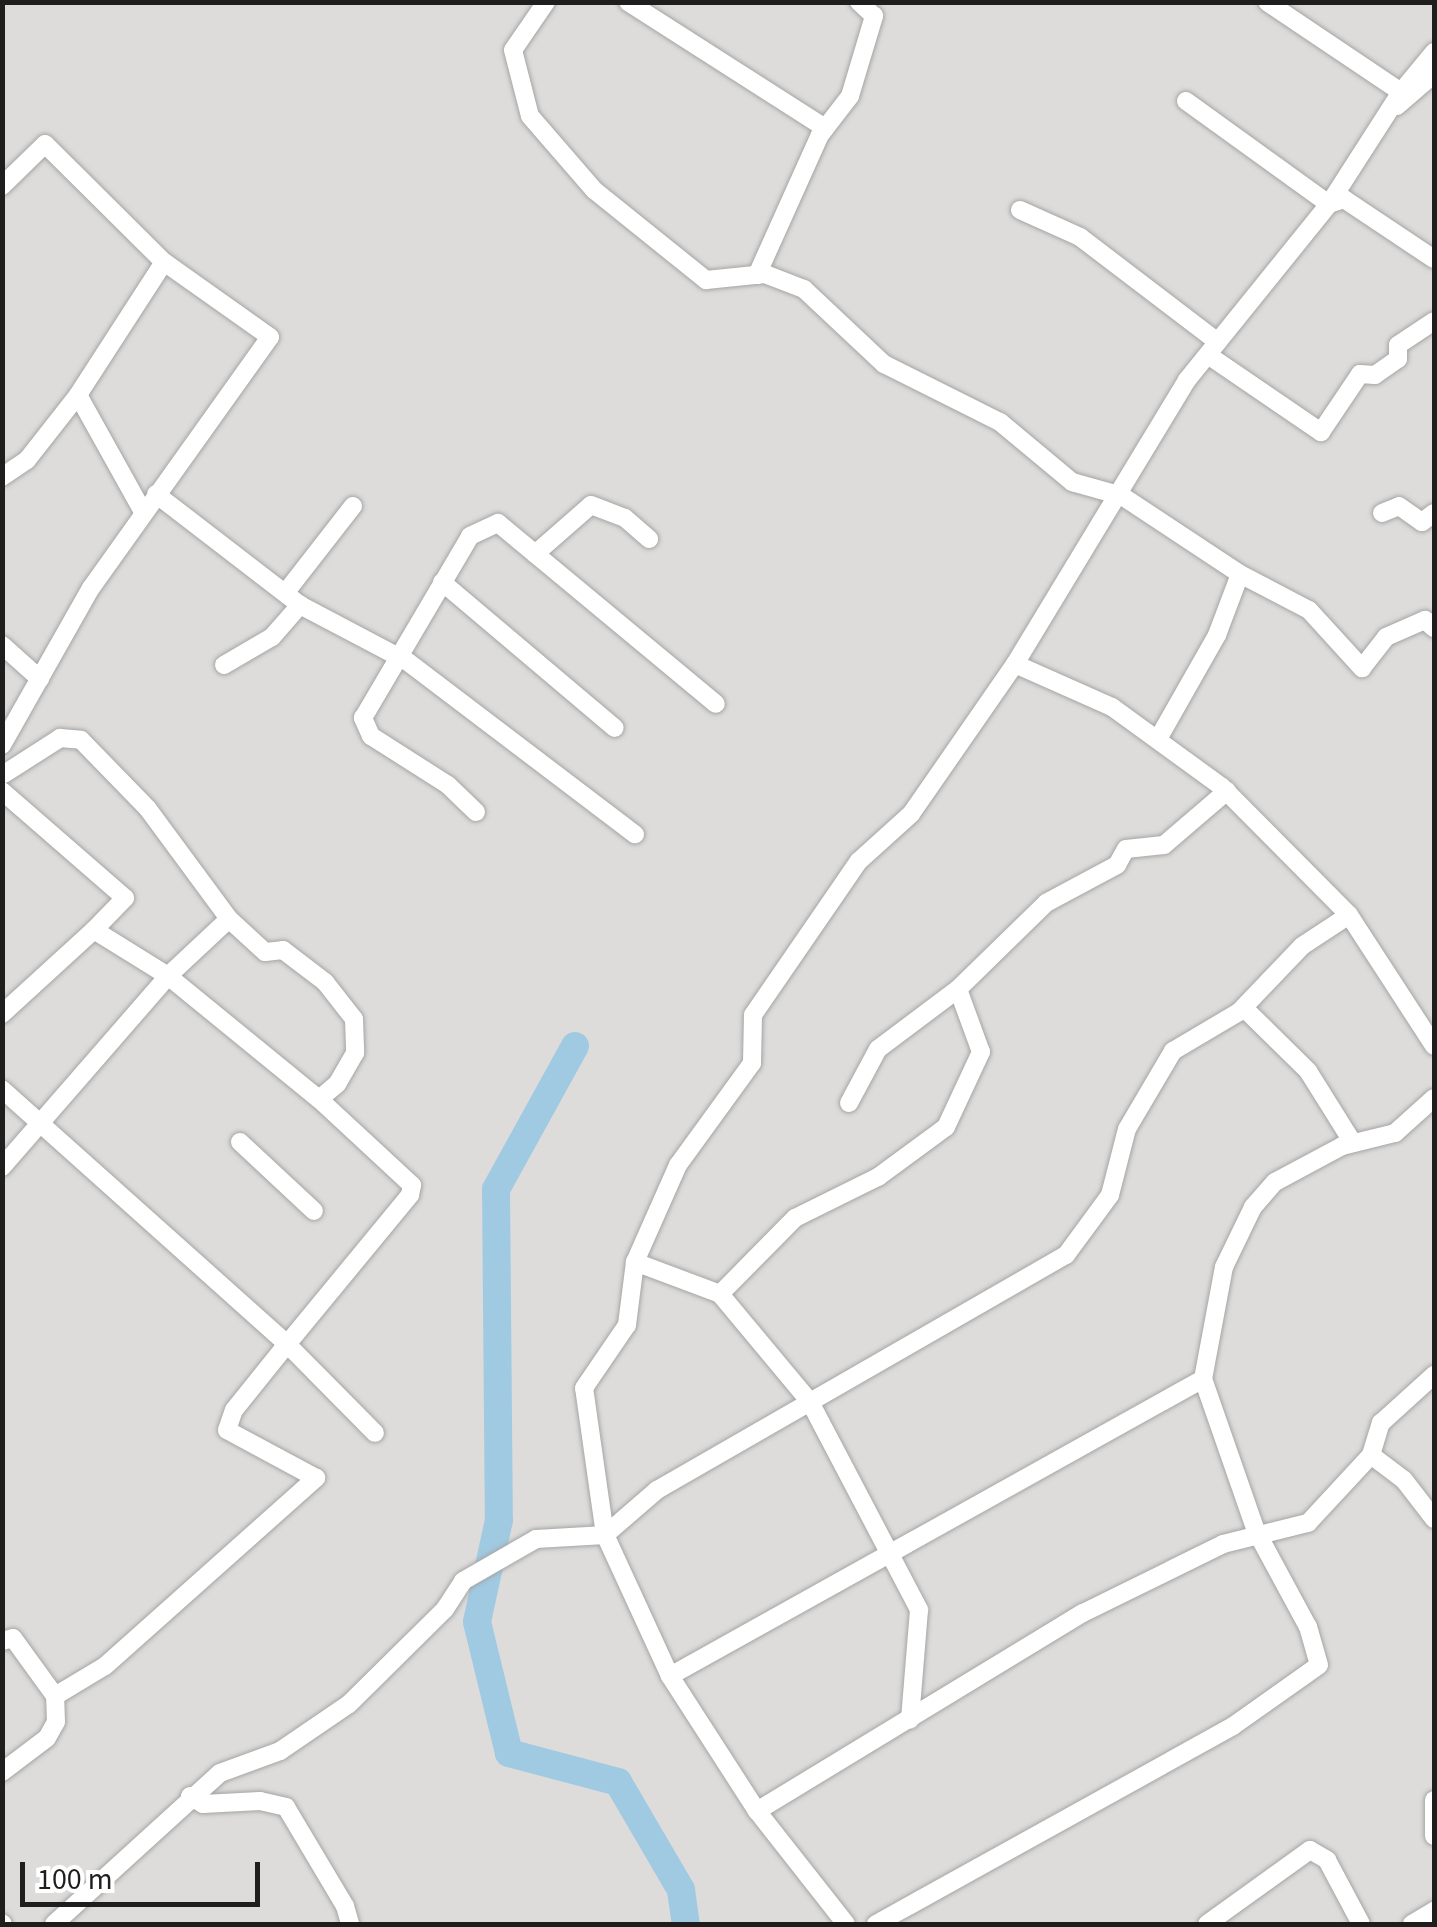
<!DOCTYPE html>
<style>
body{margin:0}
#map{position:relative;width:1437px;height:1927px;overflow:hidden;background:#f0eee4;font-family:"Source Sans 3",sans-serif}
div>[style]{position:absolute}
.residential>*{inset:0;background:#dddcdb;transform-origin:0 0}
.river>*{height:28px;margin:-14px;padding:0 14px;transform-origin:14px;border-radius:14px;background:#a0cae2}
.roads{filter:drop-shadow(0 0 2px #a5a5a5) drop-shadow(0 0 2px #a5a5a5)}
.minor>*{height:18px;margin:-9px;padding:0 9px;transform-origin:9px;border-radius:9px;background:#fff}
span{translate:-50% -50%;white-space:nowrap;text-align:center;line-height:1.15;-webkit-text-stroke:9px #fff;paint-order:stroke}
.frame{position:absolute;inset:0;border:5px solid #1e1e1e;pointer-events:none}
.scale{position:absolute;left:20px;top:1862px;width:240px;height:45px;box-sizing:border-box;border:5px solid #1e1e1e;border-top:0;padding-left:12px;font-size:30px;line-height:35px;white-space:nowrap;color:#1e1e1e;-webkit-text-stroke:8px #fff;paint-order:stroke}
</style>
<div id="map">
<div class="residential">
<div style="left:3px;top:3px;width:1431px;height:1921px"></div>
</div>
<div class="river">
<div style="left:575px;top:1046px;width:163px;rotate:118.9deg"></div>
<div style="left:496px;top:1189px;width:331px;rotate:89.5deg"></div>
<div style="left:499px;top:1520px;width:104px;rotate:102.2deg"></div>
<div style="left:477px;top:1622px;width:135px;rotate:76.3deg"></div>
<div style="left:509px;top:1753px;width:113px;rotate:14.9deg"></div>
<div style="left:618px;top:1782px;width:125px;rotate:59.7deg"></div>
<div style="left:681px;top:1890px;width:34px;rotate:82deg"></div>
</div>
<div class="roads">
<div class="minor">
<div style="left:546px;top:2px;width:58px;rotate:124.5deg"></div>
<div style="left:513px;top:50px;width:68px;rotate:75.6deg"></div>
<div style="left:530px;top:116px;width:98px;rotate:49.1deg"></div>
<div style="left:594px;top:190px;width:144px;rotate:38.8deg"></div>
<div style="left:706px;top:280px;width:59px;rotate:-5.8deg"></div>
<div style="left:765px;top:274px;width:42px;rotate:21deg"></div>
<div style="left:804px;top:289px;width:110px;rotate:43.2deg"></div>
<div style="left:884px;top:364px;width:130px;rotate:26.6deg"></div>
<div style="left:1000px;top:422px;width:94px;rotate:39.8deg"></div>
<div style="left:1072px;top:482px;width:52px;rotate:15.6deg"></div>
<div style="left:1122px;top:496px;width:141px;rotate:33.5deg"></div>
<div style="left:1240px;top:574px;width:78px;rotate:27.6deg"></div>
<div style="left:1309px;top:610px;width:79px;rotate:47.6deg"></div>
<div style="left:1362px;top:668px;width:39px;rotate:-52deg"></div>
<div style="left:1386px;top:637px;width:43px;rotate:-23.6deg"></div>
<div style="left:1425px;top:620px;width:12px;rotate:42deg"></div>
<div style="left:628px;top:2px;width:234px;rotate:32.6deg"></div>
<div style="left:1401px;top:92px;width:52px;rotate:-50.5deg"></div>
<div style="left:1186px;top:101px;width:176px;rotate:35.8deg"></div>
<div style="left:1329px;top:204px;width:16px;rotate:-18deg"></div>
<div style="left:1344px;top:199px;width:108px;rotate:33.7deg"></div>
<div style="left:1397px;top:106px;width:49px;rotate:-40.9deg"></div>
<div style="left:2px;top:186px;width:60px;rotate:-44.3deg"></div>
<div style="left:45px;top:144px;width:168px;rotate:44.8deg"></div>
<div style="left:164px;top:262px;width:158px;rotate:122.9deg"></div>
<div style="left:78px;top:395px;width:83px;rotate:128.1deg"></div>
<div style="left:27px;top:460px;width:30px;rotate:146deg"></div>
<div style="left:1020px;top:210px;width:66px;rotate:24.2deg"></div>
<div style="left:1080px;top:237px;width:173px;rotate:37.3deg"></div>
<div style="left:757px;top:275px;width:154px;rotate:-65.8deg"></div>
<div style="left:820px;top:135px;width:49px;rotate:-52.4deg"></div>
<div style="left:850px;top:96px;width:84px;rotate:-73.3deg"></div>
<div style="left:874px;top:16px;width:21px;rotate:-137deg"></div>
<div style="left:1208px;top:355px;width:137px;rotate:34.3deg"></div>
<div style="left:1321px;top:432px;width:70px;rotate:-56.1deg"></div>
<div style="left:1360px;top:374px;width:15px;rotate:4deg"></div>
<div style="left:1375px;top:375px;width:28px;rotate:-35deg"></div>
<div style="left:1398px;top:359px;width:14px;rotate:-90deg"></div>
<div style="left:1398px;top:345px;width:43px;rotate:-33.7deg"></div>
<div style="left:78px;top:395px;width:134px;rotate:60.9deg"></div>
<div style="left:156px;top:494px;width:182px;rotate:37.6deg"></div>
<div style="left:300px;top:605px;width:122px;rotate:27.8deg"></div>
<div style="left:408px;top:662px;width:285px;rotate:37.2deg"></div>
<div style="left:1382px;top:513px;width:18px;rotate:-22deg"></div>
<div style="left:1399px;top:506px;width:28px;rotate:35deg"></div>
<div style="left:1422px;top:522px;width:15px;rotate:-37deg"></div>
<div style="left:535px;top:554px;width:74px;rotate:-41.2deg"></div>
<div style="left:591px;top:505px;width:36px;rotate:21deg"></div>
<div style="left:625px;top:518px;width:32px;rotate:41deg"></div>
<div style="left:442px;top:582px;width:226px;rotate:40.2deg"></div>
<div style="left:286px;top:592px;width:109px;rotate:-52.1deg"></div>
<div style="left:2px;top:645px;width:51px;rotate:41.8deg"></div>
<div style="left:1015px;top:664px;width:332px;rotate:-58.8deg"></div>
<div style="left:1187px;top:380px;width:226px;rotate:-51.1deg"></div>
<div style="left:1329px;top:204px;width:133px;rotate:-57.3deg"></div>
<div style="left:1401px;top:92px;width:161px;rotate:-146.1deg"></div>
<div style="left:224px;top:665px;width:56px;rotate:-30.3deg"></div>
<div style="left:272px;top:637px;width:43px;rotate:-48.8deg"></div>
<div style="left:1158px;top:739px;width:120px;rotate:-60.4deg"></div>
<div style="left:1217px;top:635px;width:65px;rotate:-69.3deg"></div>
<div style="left:2px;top:745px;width:180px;rotate:-60.5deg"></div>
<div style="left:91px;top:588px;width:308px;rotate:-54.5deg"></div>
<div style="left:270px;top:337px;width:130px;rotate:-144.7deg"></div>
<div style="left:4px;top:774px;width:67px;rotate:-32.7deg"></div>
<div style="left:60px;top:738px;width:21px;rotate:5deg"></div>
<div style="left:81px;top:740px;width:96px;rotate:45.8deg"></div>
<div style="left:148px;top:809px;width:137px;rotate:53.6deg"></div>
<div style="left:229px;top:919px;width:49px;rotate:42.5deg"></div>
<div style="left:265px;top:952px;width:18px;rotate:-6deg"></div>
<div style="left:283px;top:950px;width:53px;rotate:37.3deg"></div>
<div style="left:325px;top:982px;width:47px;rotate:51.9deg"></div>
<div style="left:354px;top:1019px;width:34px;rotate:88deg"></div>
<div style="left:355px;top:1053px;width:36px;rotate:120deg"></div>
<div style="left:337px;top:1084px;width:23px;rotate:140deg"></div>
<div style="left:2px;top:791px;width:163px;rotate:41deg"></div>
<div style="left:125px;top:898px;width:45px;rotate:134.1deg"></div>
<div style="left:476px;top:812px;width:39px;rotate:-136deg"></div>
<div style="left:448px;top:785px;width:91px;rotate:-147.5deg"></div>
<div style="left:371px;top:736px;width:20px;rotate:-114deg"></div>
<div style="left:363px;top:718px;width:211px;rotate:-59.5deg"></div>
<div style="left:470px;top:536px;width:31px;rotate:-25deg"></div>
<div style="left:498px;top:523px;width:283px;rotate:39.7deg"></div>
<div style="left:1244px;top:1008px;width:90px;rotate:44.5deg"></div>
<div style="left:1308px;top:1071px;width:85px;rotate:58deg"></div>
<div style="left:2px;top:1014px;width:125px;rotate:-42.4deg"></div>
<div style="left:94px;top:930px;width:87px;rotate:31.9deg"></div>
<div style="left:168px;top:976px;width:195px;rotate:39.2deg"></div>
<div style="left:319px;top:1099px;width:127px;rotate:42.8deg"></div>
<div style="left:412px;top:1185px;width:10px;rotate:101deg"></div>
<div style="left:410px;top:1195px;width:193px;rotate:129.5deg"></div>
<div style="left:287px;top:1344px;width:382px;rotate:-138.2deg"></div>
<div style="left:849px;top:1103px;width:61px;rotate:-61.8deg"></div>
<div style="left:878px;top:1049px;width:100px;rotate:-36.9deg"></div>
<div style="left:958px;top:989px;width:123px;rotate:-44.3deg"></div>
<div style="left:1046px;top:903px;width:81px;rotate:-28.2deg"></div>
<div style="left:1117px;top:865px;width:18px;rotate:-61deg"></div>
<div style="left:1126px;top:849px;width:38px;rotate:-6deg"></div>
<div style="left:1164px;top:845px;width:83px;rotate:-40.6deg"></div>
<div style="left:240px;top:1142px;width:101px;rotate:43deg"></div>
<div style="left:2px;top:1167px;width:253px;rotate:-49deg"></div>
<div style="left:168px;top:976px;width:83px;rotate:-43.1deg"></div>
<div style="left:635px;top:1262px;width:91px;rotate:20.6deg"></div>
<div style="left:720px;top:1294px;width:141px;rotate:50.2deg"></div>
<div style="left:810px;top:1402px;width:235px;rotate:62.3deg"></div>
<div style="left:919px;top:1610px;width:110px;rotate:94.7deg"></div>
<div style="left:720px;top:1294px;width:107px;rotate:-45.4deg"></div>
<div style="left:795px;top:1218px;width:93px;rotate:-26.3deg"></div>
<div style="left:878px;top:1177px;width:84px;rotate:-36.3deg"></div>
<div style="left:946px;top:1127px;width:83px;rotate:-65deg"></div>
<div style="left:981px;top:1052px;width:67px;rotate:-110.1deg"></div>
<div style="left:1371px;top:1455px;width:34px;rotate:-73deg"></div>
<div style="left:1381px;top:1423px;width:72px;rotate:-42.2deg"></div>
<div style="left:1371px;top:1455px;width:41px;rotate:37.1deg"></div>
<div style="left:1404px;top:1480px;width:49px;rotate:52.4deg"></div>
<div style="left:2px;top:1641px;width:11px;rotate:-15deg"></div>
<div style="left:13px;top:1638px;width:72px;rotate:54.1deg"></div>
<div style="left:670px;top:1676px;width:610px;rotate:-29.13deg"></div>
<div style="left:2px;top:1772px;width:56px;rotate:-37.1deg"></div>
<div style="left:47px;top:1738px;width:18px;rotate:-61deg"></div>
<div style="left:56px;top:1722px;width:26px;rotate:-92deg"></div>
<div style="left:55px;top:1696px;width:58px;rotate:-31deg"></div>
<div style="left:105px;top:1666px;width:283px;rotate:-41.7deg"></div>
<div style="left:316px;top:1478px;width:101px;rotate:-151.7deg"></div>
<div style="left:227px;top:1430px;width:21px;rotate:-71deg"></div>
<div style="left:234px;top:1410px;width:85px;rotate:-51.2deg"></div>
<div style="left:287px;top:1344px;width:125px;rotate:45.3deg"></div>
<div style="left:190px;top:1796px;width:15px;rotate:32deg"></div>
<div style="left:203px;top:1804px;width:57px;rotate:-3deg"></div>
<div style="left:260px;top:1801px;width:27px;rotate:13deg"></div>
<div style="left:286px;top:1807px;width:115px;rotate:59.2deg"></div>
<div style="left:345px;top:1906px;width:19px;rotate:74deg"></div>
<div style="left:1434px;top:1800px;width:36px;rotate:90deg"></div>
<div style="left:757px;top:1811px;width:381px;rotate:-31.3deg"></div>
<div style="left:1083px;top:1613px;width:156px;rotate:-26.2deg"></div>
<div style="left:1223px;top:1544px;width:88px;rotate:-13.9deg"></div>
<div style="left:1308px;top:1523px;width:93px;rotate:-47.2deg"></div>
<div style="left:2px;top:1923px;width:1px;rotate:45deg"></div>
<div style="left:54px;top:1924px;width:224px;rotate:-42.3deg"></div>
<div style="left:220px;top:1773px;width:64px;rotate:-20.1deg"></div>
<div style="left:280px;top:1751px;width:83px;rotate:-34.3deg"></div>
<div style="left:349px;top:1704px;width:135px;rotate:-44.7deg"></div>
<div style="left:445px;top:1609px;width:33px;rotate:-57deg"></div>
<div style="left:463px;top:1581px;width:84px;rotate:-29.9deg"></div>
<div style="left:536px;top:1539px;width:69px;rotate:-3.3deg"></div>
<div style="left:605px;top:1535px;width:69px;rotate:-40.9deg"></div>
<div style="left:657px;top:1490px;width:472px;rotate:-29.9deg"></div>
<div style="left:1066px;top:1255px;width:74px;rotate:-53.7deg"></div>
<div style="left:1110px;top:1195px;width:68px;rotate:-75.6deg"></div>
<div style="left:1127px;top:1129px;width:91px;rotate:-59.5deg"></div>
<div style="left:1173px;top:1051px;width:77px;rotate:-30.6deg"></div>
<div style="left:1239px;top:1012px;width:91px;rotate:-46.3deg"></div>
<div style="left:1302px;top:946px;width:56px;rotate:-33.4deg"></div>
<div style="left:846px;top:1924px;width:144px;rotate:-128.2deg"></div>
<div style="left:757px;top:1811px;width:161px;rotate:-122.8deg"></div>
<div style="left:670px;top:1676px;width:155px;rotate:-114.7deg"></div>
<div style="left:605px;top:1535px;width:148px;rotate:-98.1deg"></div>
<div style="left:584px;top:1388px;width:76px;rotate:-55.7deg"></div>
<div style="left:627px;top:1325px;width:64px;rotate:-82.8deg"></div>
<div style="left:635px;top:1262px;width:106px;rotate:-66.1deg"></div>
<div style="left:678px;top:1165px;width:126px;rotate:-54deg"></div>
<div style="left:752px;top:1063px;width:48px;rotate:-88.8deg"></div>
<div style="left:753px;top:1015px;width:187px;rotate:-55.5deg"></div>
<div style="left:859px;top:861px;width:70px;rotate:-42.1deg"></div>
<div style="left:911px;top:814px;width:183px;rotate:-55.3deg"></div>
<div style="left:1015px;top:664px;width:106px;rotate:23.9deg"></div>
<div style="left:1112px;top:707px;width:136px;rotate:36deg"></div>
<div style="left:1222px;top:787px;width:180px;rotate:45.2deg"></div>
<div style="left:1349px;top:915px;width:156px;rotate:57deg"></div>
<div style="left:876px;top:1924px;width:408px;rotate:-29deg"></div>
<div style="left:1233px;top:1726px;width:105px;rotate:-35.3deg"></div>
<div style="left:1319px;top:1665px;width:40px;rotate:-106deg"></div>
<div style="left:1308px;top:1627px;width:109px;rotate:-118.4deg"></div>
<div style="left:1256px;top:1531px;width:161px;rotate:-109.2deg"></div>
<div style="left:1203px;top:1379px;width:114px;rotate:-79.4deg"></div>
<div style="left:1224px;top:1267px;width:67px;rotate:-64.2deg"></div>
<div style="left:1253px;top:1207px;width:33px;rotate:-49deg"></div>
<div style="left:1275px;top:1182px;width:76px;rotate:-28.2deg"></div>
<div style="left:1342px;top:1146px;width:55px;rotate:-13.8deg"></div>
<div style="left:1395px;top:1133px;width:52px;rotate:-41.9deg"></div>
<div style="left:1207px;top:1924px;width:127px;rotate:-35.7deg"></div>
<div style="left:1310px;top:1850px;width:20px;rotate:30deg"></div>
<div style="left:1327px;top:1860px;width:72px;rotate:62deg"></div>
<div style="left:1412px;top:1924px;width:26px;rotate:-31deg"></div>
</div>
</div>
<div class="frame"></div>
<div class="scale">100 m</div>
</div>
